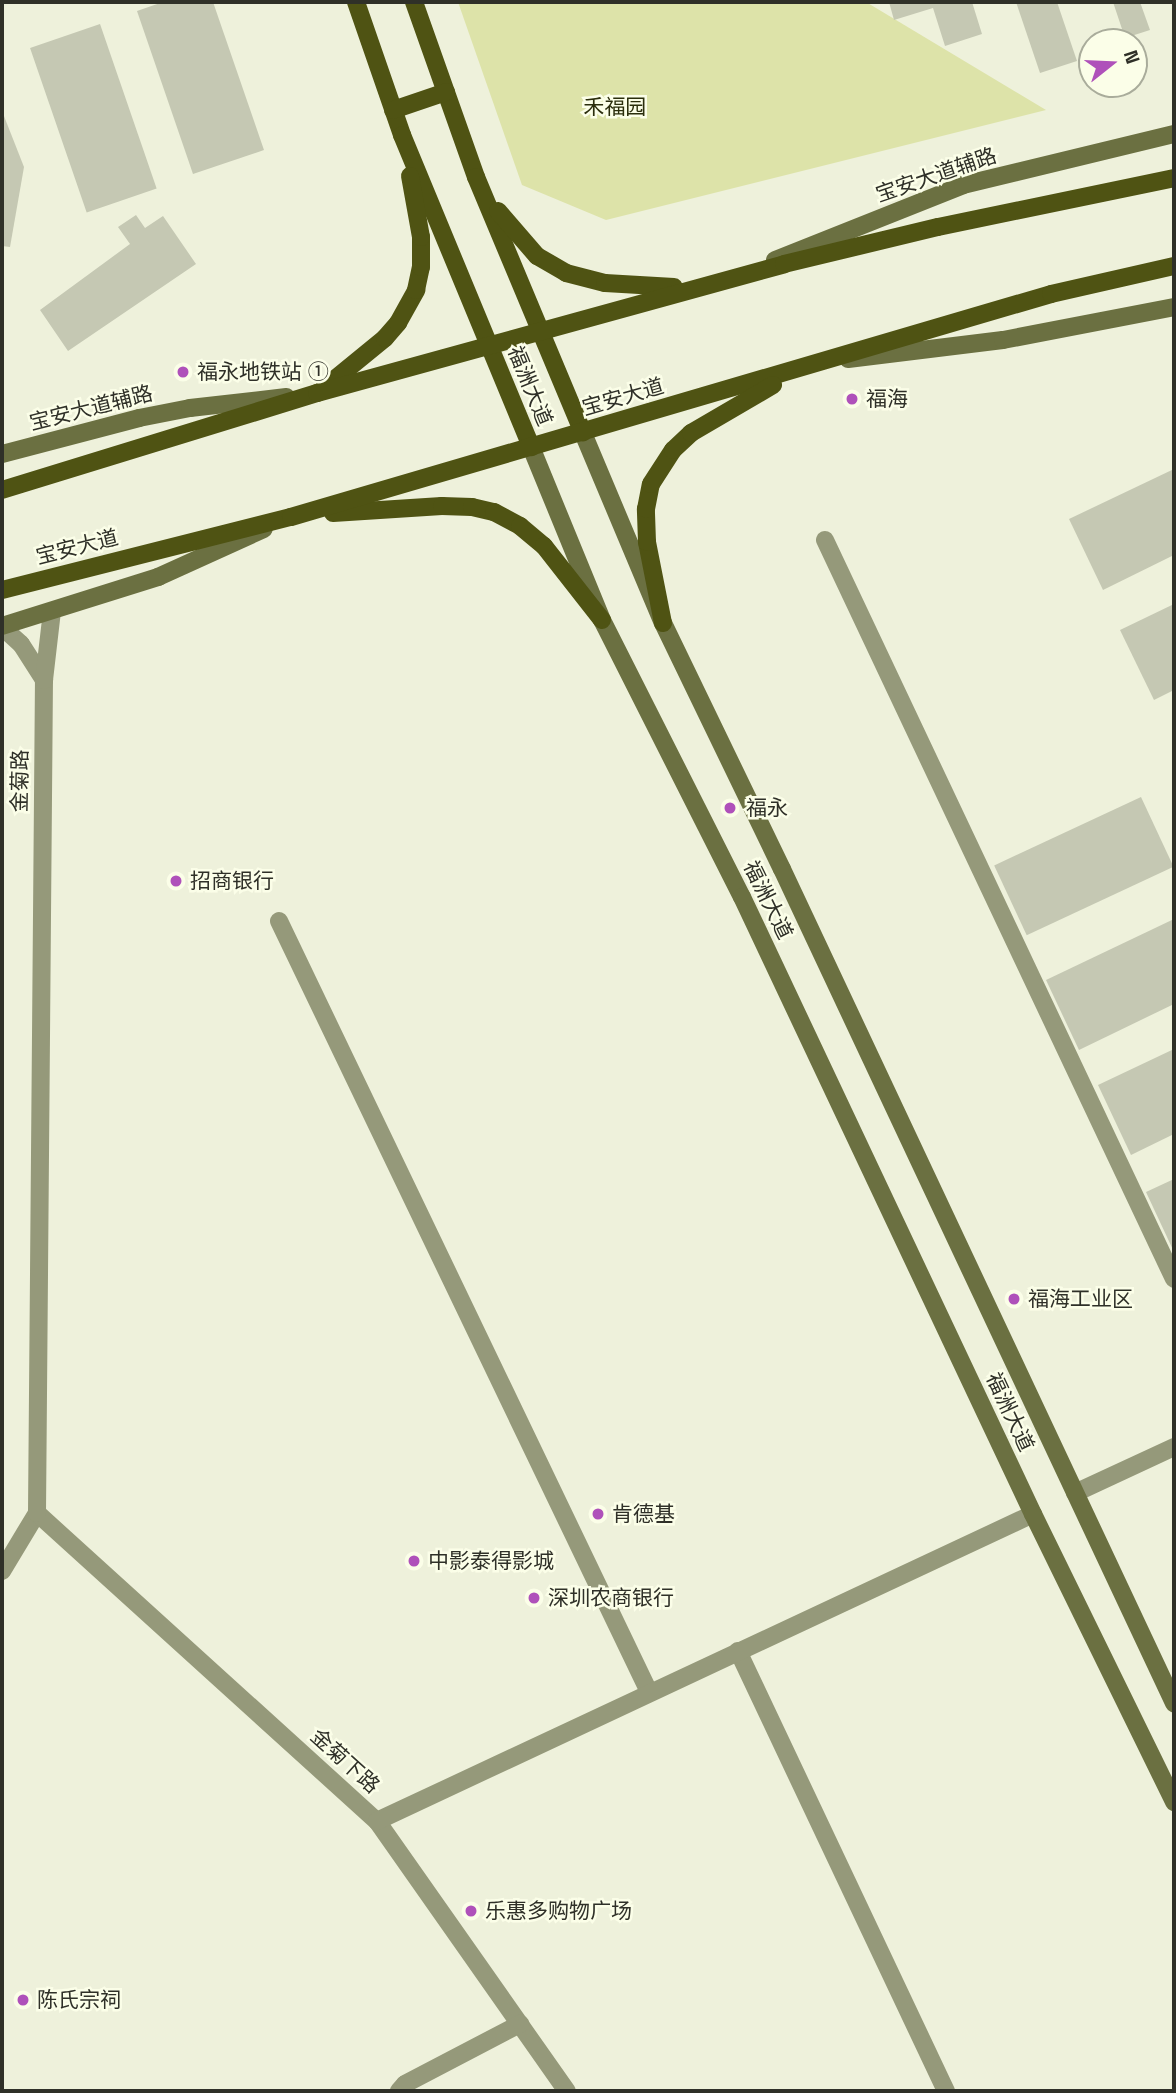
<!DOCTYPE html>
<meta charset="utf-8">
<style>
body{margin:0}
#map{position:relative;width:1176px;height:2093px;overflow:hidden;background:#eef1db;font-family:"Space Grotesk","Noto Sans SC",sans-serif}
div>[style]{position:absolute}
.green>*{inset:0;background:#dde3a9}
.building>*{inset:0;background:#c5c8b3;transform-origin:0 0}
.minor>*{height:18px;margin:-9px;padding:0 9px;transform-origin:9px;border-radius:9px;background:#95997a}
.tertiary>*{height:18px;margin:-9px;padding:0 9px;transform-origin:9px;border-radius:9px;background:#95997a}
.secondary>*{height:18px;margin:-9px;padding:0 9px;transform-origin:9px;border-radius:9px;background:#6b7041}
.primary>*{height:18px;margin:-9px;padding:0 9px;transform-origin:9px;border-radius:9px;background:#4f5313}
.dots>*{width:19px;height:19px;translate:-50% -50%;box-sizing:border-box;border:4px solid #fbfee8;border-radius:50%}
span{translate:-50% -50%;white-space:nowrap;text-align:center;line-height:1.15;-webkit-text-stroke:5px #fbfee8;paint-order:stroke}
.park-label{font-size:21px;color:#2b2e0c}
.street-label{font-size:21px;color:#2f3028}
.poi-label{font-size:21px;color:#2f3028}
.left{translate:0 -50%;text-align:left}
.frame{position:absolute;inset:0;border:4px solid #2f3028;pointer-events:none}
.north{position:absolute;left:1078px;top:28px;width:70px;height:70px;box-sizing:border-box;background:#fbfee8;border:2px solid #a9ac9b;border-radius:50%;rotate:72deg;font-size:19px;font-weight:700;line-height:28px;text-align:center;color:#2f3028}
.north::after{content:'';display:block;margin:auto;width:24px;height:32px;background:#af51ba;clip-path:polygon(50% 0,100% 100%,50% 72%,0 100%)}
</style>
<div id="map">
<div class="green">
<div style="clip-path:polygon(458px 2px,866px 2px,1046px 110px,606px 220px,522px 185px)"></div>
</div>
<div class="building">
<div style="clip-path:polygon(163px 2px,213px 2px,264px 150px,193px 174px,137px 11px)"></div>
<div style="clip-path:polygon(889px 2px,972px 2px,982px 34px,945px 46px,933px 8px,894px 20px)"></div>
<div style="clip-path:polygon(1016px 2px,1057px 2px,1077px 61px,1040px 73px)"></div>
<div style="clip-path:polygon(1113px 2px,1140px 2px,1150px 30px,1125px 38px)"></div>
<div style="left:100px;top:24px;width:174px;height:74px;rotate:71deg"></div>
<div style="clip-path:polygon(2px 111px,24px 167px,10px 247px,2px 246px)"></div>
<div style="clip-path:polygon(136px 215px,145px 228px,163px 216px,196px 264px,68px 351px,40px 310px,130px 244px,118px 227px)"></div>
<div style="clip-path:polygon(1174px 469px,1174px 555px,1103px 590px,1069px 519px)"></div>
<div style="clip-path:polygon(1174px 604px,1174px 690px,1154px 700px,1120px 630px)"></div>
<div style="left:1141px;top:797px;width:77px;height:162px;rotate:65deg"></div>
<div style="clip-path:polygon(1174px 919px,1174px 1004px,1079px 1050px,1046px 980px)"></div>
<div style="clip-path:polygon(1174px 1049px,1174px 1134px,1131px 1155px,1098px 1085px)"></div>
<div style="clip-path:polygon(1174px 1179px,1174px 1252px,1146px 1192px)"></div>
</div>
<div class="minor">
<div style="left:825px;top:540px;width:817px;rotate:64.72deg"></div>
<div style="left:279px;top:921px;width:855px;rotate:64.36deg"></div>
<div style="left:1075px;top:1493px;width:109px;rotate:-24.9deg"></div>
<div style="left:2px;top:1571px;width:68px;rotate:-58.9deg"></div>
<div style="left:37px;top:1513px;width:459px;rotate:42.2deg"></div>
<div style="left:377px;top:1821px;width:330px;rotate:54.9deg"></div>
<div style="left:738px;top:1651px;width:487px;rotate:64.7deg"></div>
<div style="left:377px;top:1821px;width:724px;rotate:-25.08deg"></div>
<div style="left:399px;top:2091px;width:9px;rotate:-49deg"></div>
<div style="left:405px;top:2084px;width:130px;rotate:-27.6deg"></div>
</div>
<div class="tertiary">
<div style="left:2px;top:627px;width:25px;rotate:42deg"></div>
<div style="left:21px;top:644px;width:43px;rotate:57.4deg"></div>
<div style="left:37px;top:1513px;width:833px;rotate:-89.52deg"></div>
<div style="left:44px;top:680px;width:69px;rotate:-83.4deg"></div>
</div>
<div class="secondary">
<div style="left:775px;top:260px;width:202px;rotate:-21.7deg"></div>
<div style="left:963px;top:185px;width:217px;rotate:-13.6deg"></div>
<div style="left:848px;top:359px;width:156px;rotate:-7deg"></div>
<div style="left:1003px;top:340px;width:174px;rotate:-10.9deg"></div>
<div style="left:583px;top:433px;width:206px;rotate:67.2deg"></div>
<div style="left:663px;top:623px;width:273px;rotate:64.2deg"></div>
<div style="left:782px;top:869px;width:922px;rotate:64.83deg"></div>
<div style="left:531px;top:447px;width:187px;rotate:67.7deg"></div>
<div style="left:602px;top:620px;width:310px;rotate:63.2deg"></div>
<div style="left:742px;top:897px;width:682px;rotate:64.75deg"></div>
<div style="left:1033px;top:1514px;width:321px;rotate:63.9deg"></div>
<div style="left:2px;top:454px;width:142px;rotate:-14.7deg"></div>
<div style="left:139px;top:418px;width:52px;rotate:-11.1deg"></div>
<div style="left:190px;top:408px;width:97px;rotate:-6.5deg"></div>
<div style="left:2px;top:626px;width:164px;rotate:-17.4deg"></div>
<div style="left:158px;top:577px;width:116px;rotate:-24.4deg"></div>
</div>
<div class="primary">
<div style="left:356px;top:2px;width:141px;rotate:70.9deg"></div>
<div style="left:402px;top:135px;width:338px;rotate:67.5deg"></div>
<div style="left:414px;top:2px;width:186px;rotate:70.5deg"></div>
<div style="left:476px;top:177px;width:277px;rotate:67.3deg"></div>
<div style="left:393px;top:110px;width:56px;rotate:-18.8deg"></div>
<div style="left:498px;top:211px;width:60px;rotate:49.1deg"></div>
<div style="left:537px;top:256px;width:34px;rotate:30deg"></div>
<div style="left:566px;top:273px;width:40px;rotate:14.4deg"></div>
<div style="left:605px;top:283px;width:69px;rotate:3.3deg"></div>
<div style="left:324px;top:388px;width:79px;rotate:-39.3deg"></div>
<div style="left:385px;top:338px;width:20px;rotate:-49deg"></div>
<div style="left:398px;top:323px;width:38px;rotate:-61deg"></div>
<div style="left:416px;top:290px;width:24px;rotate:-78deg"></div>
<div style="left:421px;top:267px;width:30px;rotate:-90deg"></div>
<div style="left:421px;top:237px;width:62px;rotate:-100.2deg"></div>
<div style="left:2px;top:490px;width:330px;rotate:-17.1deg"></div>
<div style="left:317px;top:393px;width:484px;rotate:-15.4deg"></div>
<div style="left:784px;top:264px;width:158px;rotate:-13.5deg"></div>
<div style="left:938px;top:227px;width:241px;rotate:-11.7deg"></div>
<div style="left:333px;top:513px;width:109px;rotate:-3.7deg"></div>
<div style="left:442px;top:506px;width:30px;rotate:2deg"></div>
<div style="left:472px;top:507px;width:23px;rotate:13deg"></div>
<div style="left:494px;top:512px;width:30px;rotate:28deg"></div>
<div style="left:520px;top:526px;width:31px;rotate:40deg"></div>
<div style="left:544px;top:546px;width:94px;rotate:51.9deg"></div>
<div style="left:2px;top:590px;width:298px;rotate:-14.2deg"></div>
<div style="left:291px;top:517px;width:792px;rotate:-16.35deg"></div>
<div style="left:1051px;top:294px;width:126px;rotate:-12.8deg"></div>
<div style="left:663px;top:623px;width:83px;rotate:-101.2deg"></div>
<div style="left:647px;top:542px;width:33px;rotate:-92deg"></div>
<div style="left:646px;top:509px;width:25px;rotate:-79deg"></div>
<div style="left:651px;top:484px;width:40px;rotate:-57.1deg"></div>
<div style="left:673px;top:450px;width:25px;rotate:-43deg"></div>
<div style="left:691px;top:433px;width:95px;rotate:-30.3deg"></div>
</div>
<div class="dots">
<div style="left:183px;top:372px;background:#af51ba"></div>
<div style="left:852px;top:399px;background:#af51ba"></div>
<div style="left:730px;top:808px;background:#af51ba"></div>
<div style="left:176px;top:881px;background:#af51ba"></div>
<div style="left:1014px;top:1299px;background:#af51ba"></div>
<div style="left:598px;top:1514px;background:#af51ba"></div>
<div style="left:414px;top:1561px;background:#af51ba"></div>
<div style="left:534px;top:1598px;background:#af51ba"></div>
<div style="left:471px;top:1911px;background:#af51ba"></div>
<div style="left:23px;top:2000px;background:#af51ba"></div>
</div>
<div class="park-label">
<span style="left:615px;top:107px">禾福园</span>
</div>
<div class="street-label">
<span style="left:936px;top:175px;rotate:-19deg">宝安大道辅路</span>
<span style="left:530px;top:386px;rotate:68deg">福洲大道</span>
<span style="left:623px;top:397px;rotate:-16deg">宝安大道</span>
<span style="left:91px;top:408px;rotate:-14deg">宝安大道辅路</span>
<span style="left:77px;top:547px;rotate:-14deg">宝安大道</span>
<span style="left:20px;top:781px;rotate:-89deg">金菊路</span>
<span style="left:768px;top:900px;rotate:64deg">福洲大道</span>
<span style="left:1010px;top:1412px;rotate:65deg">福洲大道</span>
<span style="left:345px;top:1761px;rotate:42deg">金菊下路</span>
</div>
<div class="poi-label">
<span class="left" style="left:197px;top:372px">福永地铁站 ①</span>
<span class="left" style="left:866px;top:399px">福海</span>
<span class="left" style="left:746px;top:808px">福永</span>
<span class="left" style="left:190px;top:881px">招商银行</span>
<span class="left" style="left:1028px;top:1299px">福海工业区</span>
<span class="left" style="left:612px;top:1514px">肯德基</span>
<span class="left" style="left:428px;top:1561px">中影泰得影城</span>
<span class="left" style="left:548px;top:1598px">深圳农商银行</span>
<span class="left" style="left:485px;top:1911px">乐惠多购物广场</span>
<span class="left" style="left:37px;top:2000px">陈氏宗祠</span>
</div>
<div class="frame"></div>
<div class="north">N</div>
</div>
